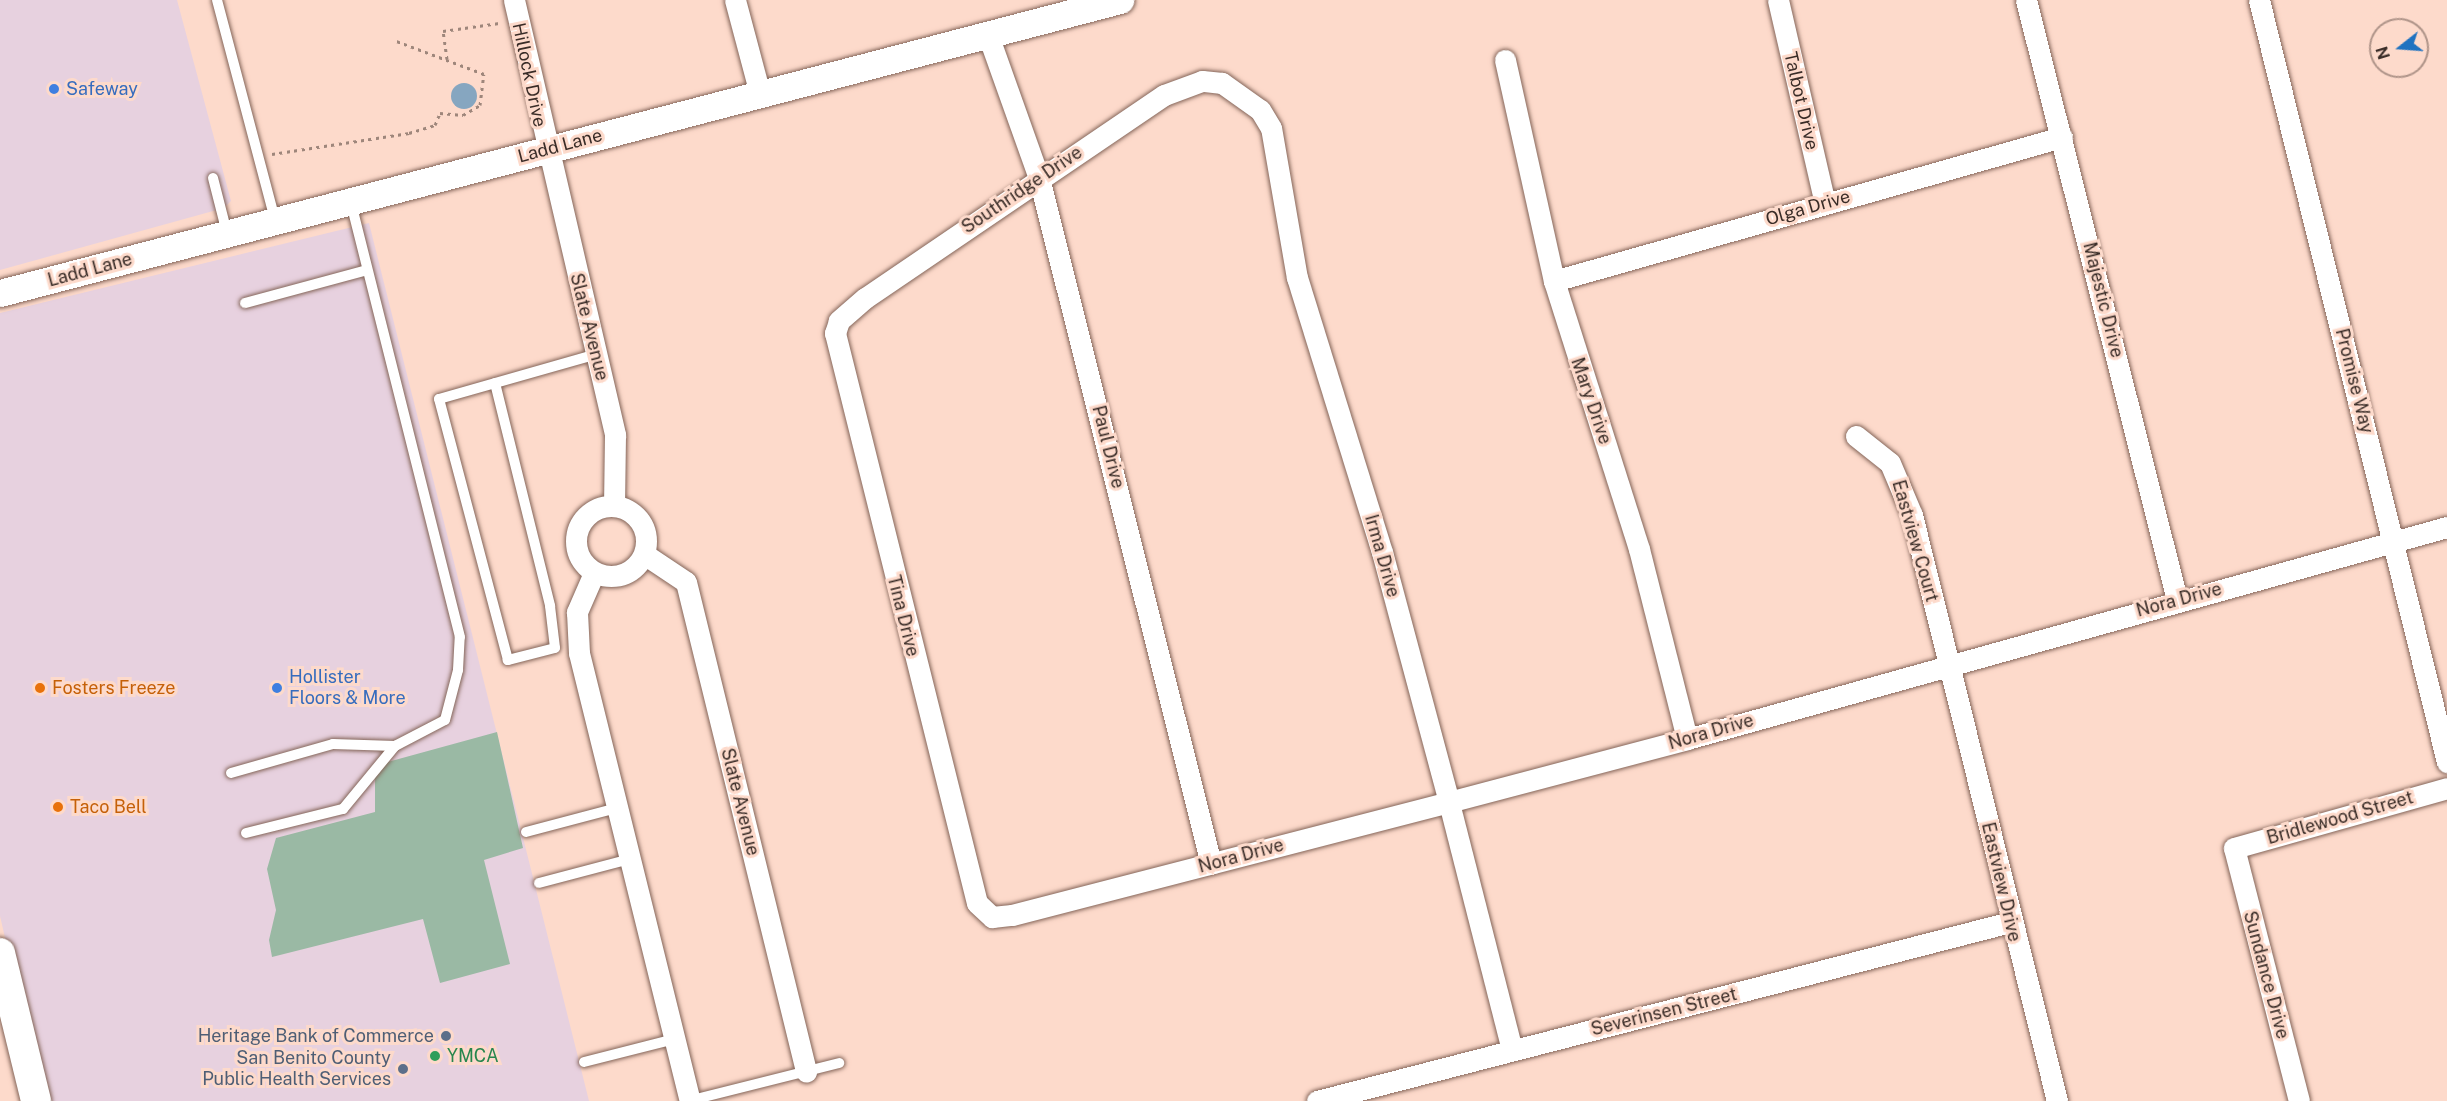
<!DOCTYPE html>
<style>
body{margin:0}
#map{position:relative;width:2447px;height:1101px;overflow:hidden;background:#fddacb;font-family:"Public Sans",sans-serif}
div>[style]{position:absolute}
.commercial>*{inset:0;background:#e7d1df}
.green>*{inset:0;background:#9ab9a4}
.water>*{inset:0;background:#86a6c0}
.round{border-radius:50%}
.path>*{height:3px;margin-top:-1.5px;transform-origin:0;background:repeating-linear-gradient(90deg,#9e867b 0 3px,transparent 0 7.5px)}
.roads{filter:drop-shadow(0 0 2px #846559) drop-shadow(0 0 2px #846559)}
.service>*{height:10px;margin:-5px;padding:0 5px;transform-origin:5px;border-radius:5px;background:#fff}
.minor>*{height:21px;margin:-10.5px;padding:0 10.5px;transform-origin:10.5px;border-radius:10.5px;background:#fff}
.minor>.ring{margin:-10.5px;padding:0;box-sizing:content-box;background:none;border:21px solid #fff;border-radius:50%}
.tertiary>*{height:27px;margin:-13.5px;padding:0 13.5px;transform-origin:13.5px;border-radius:13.5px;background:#fff}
.secondary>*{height:30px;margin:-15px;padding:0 15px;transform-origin:15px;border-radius:15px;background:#fff}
.dots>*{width:16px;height:16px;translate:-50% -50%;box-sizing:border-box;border:3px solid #fddacb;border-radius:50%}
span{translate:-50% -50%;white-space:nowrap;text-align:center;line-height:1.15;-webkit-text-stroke:6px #fddacb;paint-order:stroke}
.street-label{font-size:18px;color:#392c27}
.shop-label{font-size:18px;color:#366cbe}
.left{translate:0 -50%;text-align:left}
.food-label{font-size:18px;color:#c56008}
.service-label{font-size:18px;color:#4e5e75}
.right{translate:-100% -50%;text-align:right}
.leisure-label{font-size:18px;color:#27864d}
.north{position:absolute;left:2369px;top:18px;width:60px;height:60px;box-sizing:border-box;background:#fddacb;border:2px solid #af9489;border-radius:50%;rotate:253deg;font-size:16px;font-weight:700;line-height:24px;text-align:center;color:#392c27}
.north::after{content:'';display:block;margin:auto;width:21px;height:27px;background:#1f72c0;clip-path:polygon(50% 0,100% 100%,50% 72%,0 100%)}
</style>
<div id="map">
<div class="commercial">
<div style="clip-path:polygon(0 0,177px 0,231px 201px,224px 208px,0 270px)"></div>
<div style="clip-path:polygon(369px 223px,589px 1101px,43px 1101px,0 916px,0 313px)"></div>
</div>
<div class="green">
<div style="clip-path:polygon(497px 732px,523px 848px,484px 860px,510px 964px,440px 983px,423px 919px,272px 957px,269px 940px,276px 910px,267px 869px,276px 838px,375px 812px,375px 776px,384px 763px)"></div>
</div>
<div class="water">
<div class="round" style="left:451px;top:83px;width:26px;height:26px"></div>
</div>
<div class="path">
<div style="left:447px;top:59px;width:28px;rotate:-98deg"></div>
<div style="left:443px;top:31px;width:57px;rotate:-8.1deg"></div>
<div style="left:272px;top:154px;width:139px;rotate:-8.7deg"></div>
<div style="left:409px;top:133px;width:27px;rotate:-17deg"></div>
<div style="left:435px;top:125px;width:13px;rotate:-67deg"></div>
<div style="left:440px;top:113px;width:23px;rotate:5deg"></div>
<div style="left:463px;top:115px;width:20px;rotate:-30deg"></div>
<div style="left:480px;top:105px;width:31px;rotate:-83deg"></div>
<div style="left:484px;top:74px;width:94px;rotate:-159.4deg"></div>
</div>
<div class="roads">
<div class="service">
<div style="left:217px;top:0;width:228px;rotate:75.2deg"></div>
<div style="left:213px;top:178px;width:57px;rotate:75.7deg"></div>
<div style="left:245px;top:303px;width:126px;rotate:-15.1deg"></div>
<div style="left:495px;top:383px;width:230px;rotate:76.1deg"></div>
<div style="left:550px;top:606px;width:42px;rotate:83.2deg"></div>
<div style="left:555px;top:648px;width:49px;rotate:165.7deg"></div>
<div style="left:508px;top:660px;width:270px;rotate:-104.8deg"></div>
<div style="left:439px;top:399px;width:164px;rotate:-15.9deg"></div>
<div style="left:231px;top:773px;width:106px;rotate:-15.9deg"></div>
<div style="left:333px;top:744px;width:62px;rotate:1.8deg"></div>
<div style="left:526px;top:832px;width:94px;rotate:-14.8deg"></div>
<div style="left:246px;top:833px;width:100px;rotate:-13.9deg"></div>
<div style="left:343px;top:809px;width:82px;rotate:-50.5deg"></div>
<div style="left:395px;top:746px;width:56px;rotate:-27.5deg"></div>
<div style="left:445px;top:720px;width:52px;rotate:-75.4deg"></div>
<div style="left:458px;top:670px;width:33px;rotate:-87deg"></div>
<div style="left:460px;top:637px;width:448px;rotate:-104.1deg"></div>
<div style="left:539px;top:883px;width:94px;rotate:-14.8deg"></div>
<div style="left:584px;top:1062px;width:94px;rotate:-14.2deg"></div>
<div style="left:688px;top:1101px;width:156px;rotate:-14.1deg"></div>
</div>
<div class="minor">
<div style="left:514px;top:0;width:447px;rotate:76.9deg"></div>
<div style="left:615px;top:435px;width:71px;rotate:90.8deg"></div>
<div style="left:735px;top:0;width:97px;rotate:75.1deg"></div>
<div style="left:1778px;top:0;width:208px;rotate:77deg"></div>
<div style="left:2026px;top:0;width:619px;rotate:75.87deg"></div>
<div style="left:2259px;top:0;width:785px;rotate:76.14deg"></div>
<div style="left:988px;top:35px;width:152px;rotate:70.4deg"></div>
<div style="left:1039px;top:178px;width:707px;rotate:75.92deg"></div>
<div style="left:1505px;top:60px;width:226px;rotate:77.5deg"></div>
<div style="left:1554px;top:281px;width:281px;rotate:72.4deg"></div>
<div style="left:1639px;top:549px;width:196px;rotate:75.8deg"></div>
<div style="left:1554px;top:281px;width:528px;rotate:-15.83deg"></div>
<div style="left:1856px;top:436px;width:43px;rotate:38.5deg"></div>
<div style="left:1890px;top:463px;width:56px;rotate:67.1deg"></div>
<div style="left:1912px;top:515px;width:604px;rotate:76.1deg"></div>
<div class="ring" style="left:576px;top:506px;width:49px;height:49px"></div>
<div style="left:644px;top:554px;width:50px;rotate:33.7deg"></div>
<div style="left:686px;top:582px;width:504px;rotate:76.21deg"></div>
<div style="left:594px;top:573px;width:43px;rotate:113.6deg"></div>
<div style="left:577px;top:612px;width:41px;rotate:87.2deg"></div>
<div style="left:579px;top:653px;width:461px;rotate:76.1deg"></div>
<div style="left:1512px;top:1050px;width:256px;rotate:-104.3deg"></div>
<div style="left:1449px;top:802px;width:259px;rotate:-105deg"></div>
<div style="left:1382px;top:552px;width:287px;rotate:-107.2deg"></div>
<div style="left:1297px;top:278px;width:152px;rotate:-99.8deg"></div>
<div style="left:1271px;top:128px;width:21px;rotate:-121deg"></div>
<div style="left:1260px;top:110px;width:47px;rotate:-144.6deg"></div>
<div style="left:1222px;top:83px;width:20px;rotate:-174deg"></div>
<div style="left:1202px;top:81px;width:40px;rotate:159.8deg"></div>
<div style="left:1164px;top:95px;width:361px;rotate:145.8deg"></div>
<div style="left:865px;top:298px;width:35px;rotate:139deg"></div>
<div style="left:839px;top:321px;width:13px;rotate:108deg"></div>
<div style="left:835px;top:333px;width:587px;rotate:76.01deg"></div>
<div style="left:977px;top:903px;width:21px;rotate:43deg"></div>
<div style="left:992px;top:917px;width:20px;rotate:-6deg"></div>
<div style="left:1012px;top:915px;width:451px;rotate:-14.5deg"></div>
<div style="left:1449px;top:802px;width:246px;rotate:-14.8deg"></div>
<div style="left:1687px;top:739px;width:789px;rotate:-15.59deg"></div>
<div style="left:1317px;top:1101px;width:716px;rotate:-14.48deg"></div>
<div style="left:2299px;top:1101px;width:261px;rotate:-104.4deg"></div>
<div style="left:2234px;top:848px;width:221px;rotate:-15.7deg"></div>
</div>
<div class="tertiary">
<div style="left:0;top:293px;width:1158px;rotate:-14.66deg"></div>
</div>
<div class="secondary">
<div style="left:0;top:953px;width:152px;rotate:76.3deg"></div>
</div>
</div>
<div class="dots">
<div style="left:54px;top:89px;background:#3f7fe0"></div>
<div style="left:40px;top:688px;background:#e8710a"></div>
<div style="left:277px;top:688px;background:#3f7fe0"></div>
<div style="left:58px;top:807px;background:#e8710a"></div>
<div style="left:446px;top:1036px;background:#5c6f8a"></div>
<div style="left:435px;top:1056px;background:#2e9e5b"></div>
<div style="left:403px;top:1069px;background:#5c6f8a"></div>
</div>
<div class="street-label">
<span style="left:529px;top:75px;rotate:78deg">Hillock Drive</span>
<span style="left:1801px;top:101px;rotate:77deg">Talbot Drive</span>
<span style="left:560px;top:146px;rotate:-15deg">Ladd Lane</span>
<span style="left:1022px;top:190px;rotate:-34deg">Southridge Drive</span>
<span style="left:1808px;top:208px;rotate:-16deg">Olga Drive</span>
<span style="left:90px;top:270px;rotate:-15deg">Ladd Lane</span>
<span style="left:2103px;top:300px;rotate:76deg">Majestic Drive</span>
<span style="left:589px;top:327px;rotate:76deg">Slate Avenue</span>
<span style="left:2354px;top:381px;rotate:76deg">Promise Way</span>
<span style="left:1591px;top:401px;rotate:71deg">Mary Drive</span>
<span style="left:1108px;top:447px;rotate:76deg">Paul Drive</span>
<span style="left:1915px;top:541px;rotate:74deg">Eastview Court</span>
<span style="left:1382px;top:556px;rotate:74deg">Irma Drive</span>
<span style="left:2179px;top:600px;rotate:-15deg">Nora Drive</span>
<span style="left:903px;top:616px;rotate:76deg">Tina Drive</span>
<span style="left:1711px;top:732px;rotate:-16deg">Nora Drive</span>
<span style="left:740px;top:802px;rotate:76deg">Slate Avenue</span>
<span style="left:2340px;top:818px;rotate:-16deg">Bridlewood Street</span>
<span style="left:1241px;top:856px;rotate:-15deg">Nora Drive</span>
<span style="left:2001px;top:882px;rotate:77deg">Eastview Drive</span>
<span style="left:2266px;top:975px;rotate:75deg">Sundance Drive</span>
<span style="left:1664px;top:1012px;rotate:-14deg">Severinsen Street</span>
</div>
<div class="shop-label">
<span class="left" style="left:66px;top:89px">Safeway</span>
<span class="left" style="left:289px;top:688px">Hollister<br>Floors &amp; More</span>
</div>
<div class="food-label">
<span class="left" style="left:52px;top:688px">Fosters Freeze</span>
<span class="left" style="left:70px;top:807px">Taco Bell</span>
</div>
<div class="service-label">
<span class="right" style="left:434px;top:1036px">Heritage Bank of Commerce</span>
<span class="right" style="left:391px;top:1069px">San Benito County<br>Public Health Services</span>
</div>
<div class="leisure-label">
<span class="left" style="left:447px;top:1056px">YMCA</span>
</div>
<div class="north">N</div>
</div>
